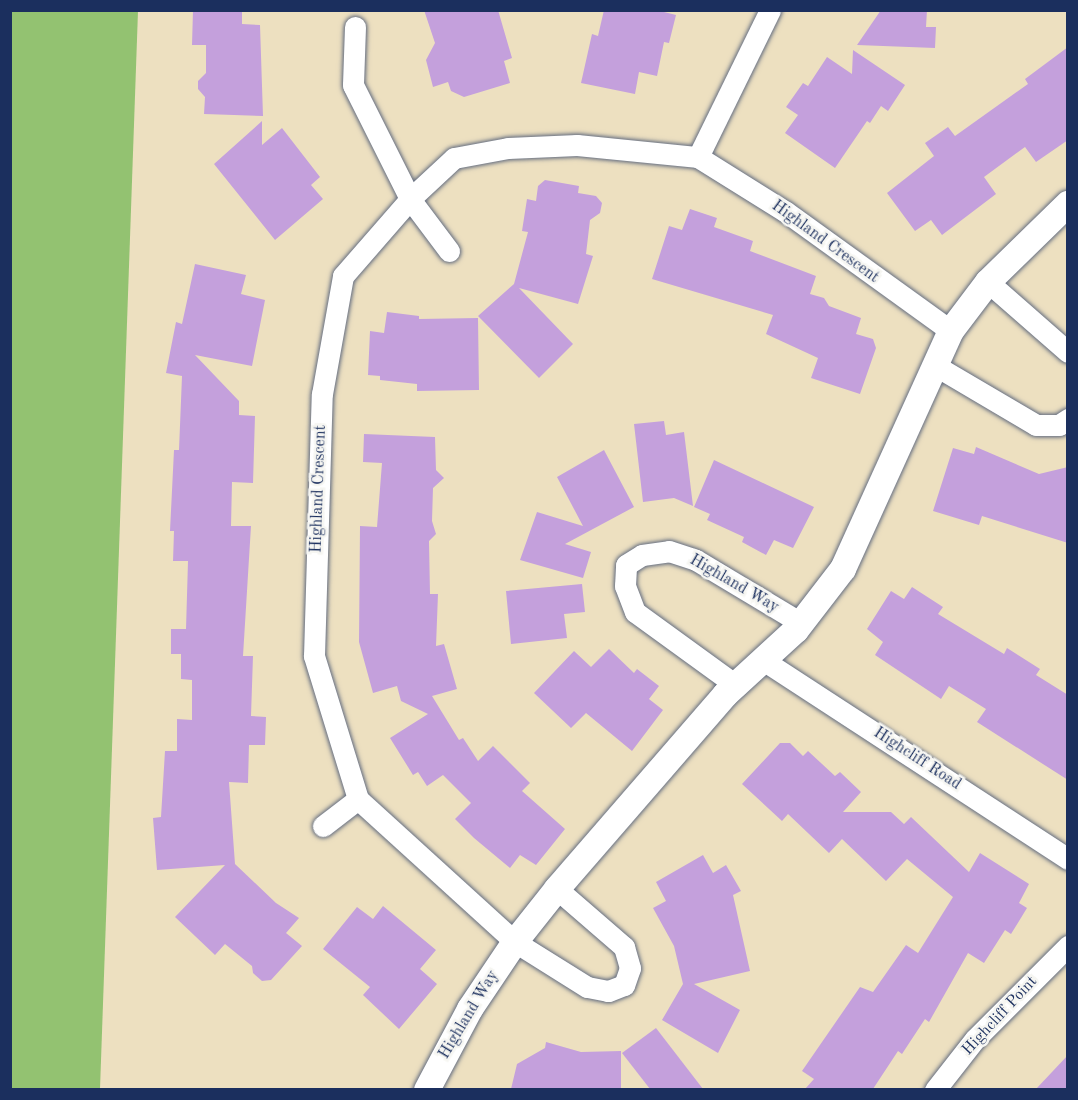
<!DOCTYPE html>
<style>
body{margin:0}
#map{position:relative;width:1078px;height:1100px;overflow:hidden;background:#ede0c0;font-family:"Old Standard TT",serif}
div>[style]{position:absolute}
.green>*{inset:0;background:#93c271}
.building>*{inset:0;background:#c4a0dc}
.roads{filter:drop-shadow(0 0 2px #646d80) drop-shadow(0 0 2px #646d80)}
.minor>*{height:21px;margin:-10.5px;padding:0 10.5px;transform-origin:10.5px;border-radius:10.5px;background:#fff}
.tertiary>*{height:26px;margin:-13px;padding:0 13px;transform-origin:13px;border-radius:13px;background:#fff}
span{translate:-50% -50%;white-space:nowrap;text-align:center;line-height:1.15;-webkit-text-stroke:5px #f6f6f2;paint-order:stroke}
.street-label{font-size:16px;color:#1b2f5e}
.frame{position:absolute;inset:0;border:12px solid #1b2f5e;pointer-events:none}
</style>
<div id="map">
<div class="green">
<div style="clip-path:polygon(10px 11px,138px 11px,100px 1089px,11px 1089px)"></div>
</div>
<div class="building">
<div style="clip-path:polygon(193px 10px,242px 10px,242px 24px,260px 25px,263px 116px,204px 114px,205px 97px,198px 89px,198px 81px,206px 73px,206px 45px,192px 45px)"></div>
<div style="clip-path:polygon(424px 10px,498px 10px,512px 58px,504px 61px,510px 83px,464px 97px,451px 91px,448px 82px,433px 87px,426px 60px,435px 43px)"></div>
<div style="clip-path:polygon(604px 10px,656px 10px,676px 15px,669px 43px,664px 42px,657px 76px,639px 72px,635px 94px,581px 83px,592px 34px,598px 36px)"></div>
<div style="clip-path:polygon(881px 10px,927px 10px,926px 27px,936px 27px,935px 48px,857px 45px)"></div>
<div style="clip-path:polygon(1068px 47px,1068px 140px,1036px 162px,1025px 147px,984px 177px,996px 194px,942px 235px,931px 220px,915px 231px,887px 193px,934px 156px,925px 143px,948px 127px,955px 136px,1028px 84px,1025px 79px)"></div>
<div style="clip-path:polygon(853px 50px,905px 85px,888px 111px,881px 106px,870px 123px,867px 121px,835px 168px,785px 133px,798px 115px,786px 107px,803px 83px,808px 86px,827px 57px,852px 74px)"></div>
<div style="clip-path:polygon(262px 121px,262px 145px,282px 128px,320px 177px,311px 185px,323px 199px,275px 240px,214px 164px)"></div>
<div style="clip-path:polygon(545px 180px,579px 186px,578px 193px,596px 196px,602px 203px,600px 213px,590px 220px,586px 254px,593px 256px,578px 304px,519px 288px,573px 344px,539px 378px,478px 316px,514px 284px,528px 232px,522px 231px,527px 199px,536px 201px,538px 186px)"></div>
<div style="clip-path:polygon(690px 209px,717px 218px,714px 227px,753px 241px,750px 251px,816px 276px,810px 294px,824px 298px,829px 306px,861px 318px,856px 334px,873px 339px,876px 348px,860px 394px,811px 378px,818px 358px,766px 334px,773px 315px,652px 279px,669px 226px,682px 230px)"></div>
<div style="clip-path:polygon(195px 264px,246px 275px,241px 294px,265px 300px,252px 366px,195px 355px,239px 401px,239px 415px,255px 416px,253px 483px,232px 482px,231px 526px,251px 526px,243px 656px,253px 656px,251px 716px,266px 717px,265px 745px,249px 745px,248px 783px,229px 782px,235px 864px,276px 903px,299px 918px,286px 933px,302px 946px,271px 980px,262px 981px,253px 973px,252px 966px,225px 944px,215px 955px,175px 917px,225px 865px,157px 870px,153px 818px,161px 817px,165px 751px,177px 751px,177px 719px,192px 720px,192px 680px,181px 679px,181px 654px,171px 654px,171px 629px,186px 629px,188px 561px,173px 561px,174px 531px,170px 531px,174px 450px,179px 450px,182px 376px,166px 373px,176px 322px,182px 324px)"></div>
<div style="clip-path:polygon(387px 312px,419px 316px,419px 319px,478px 318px,479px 390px,417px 391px,417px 384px,380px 380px,380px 376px,368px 375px,370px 331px,384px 333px)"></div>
<div style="clip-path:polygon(664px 421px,666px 435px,684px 432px,693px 506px,674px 498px,643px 502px,634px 424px)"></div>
<div style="clip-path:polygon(364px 434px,435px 437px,436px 470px,444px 478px,433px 488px,432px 521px,436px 534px,429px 541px,430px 594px,438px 594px,436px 646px,444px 644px,457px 689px,432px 696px,459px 740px,463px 738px,478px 761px,493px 746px,530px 783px,522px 791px,565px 829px,536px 865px,520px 855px,510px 868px,474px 838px,455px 819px,471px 803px,443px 775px,427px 786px,418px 772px,413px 775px,390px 738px,428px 714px,401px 701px,397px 686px,373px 693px,359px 642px,360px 526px,377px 527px,382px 463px,363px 462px)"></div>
<div style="clip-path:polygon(976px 447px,1039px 474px,1068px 467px,1068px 543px,982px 516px,979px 525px,933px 511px,953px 448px,974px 454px)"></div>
<div style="clip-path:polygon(604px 450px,634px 507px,565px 544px,591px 552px,583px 578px,520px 560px,537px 512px,583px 526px,557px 477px)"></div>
<div style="clip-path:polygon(714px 460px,814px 507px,793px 548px,774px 540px,766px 555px,742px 542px,744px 537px,707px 520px,710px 514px,694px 507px)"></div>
<div style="clip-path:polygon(582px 584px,585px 612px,564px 614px,567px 638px,511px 644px,506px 591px)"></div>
<div style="clip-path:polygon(912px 587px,943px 607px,938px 614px,1004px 654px,1007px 648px,1040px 669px,1036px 675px,1068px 695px,1068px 780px,977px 722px,986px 709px,949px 686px,941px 699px,875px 655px,883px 642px,867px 629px,891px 591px,904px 599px)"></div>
<div style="clip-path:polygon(609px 649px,634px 673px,637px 669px,659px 686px,649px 699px,663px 710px,632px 751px,586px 713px,571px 728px,534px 693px,574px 651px,591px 667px)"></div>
<div style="clip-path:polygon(780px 743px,790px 743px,803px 756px,808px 751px,835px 776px,840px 772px,861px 792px,843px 812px,891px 812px,904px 824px,911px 817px,969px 872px,980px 853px,1029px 884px,1019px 903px,1027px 908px,1011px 934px,1005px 930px,984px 963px,968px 953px,929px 1022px,925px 1019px,902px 1054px,898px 1051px,873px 1089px,805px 1089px,814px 1079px,802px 1071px,860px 987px,873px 992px,906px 945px,918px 953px,953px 897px,907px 859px,886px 881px,842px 839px,829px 853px,788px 814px,782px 821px,742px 784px)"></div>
<div style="clip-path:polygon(703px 855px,713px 873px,726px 865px,741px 891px,733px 895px,750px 971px,694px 984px,740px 1010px,718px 1053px,662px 1020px,683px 984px,674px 946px,653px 908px,666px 901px,656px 882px)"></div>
<div style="clip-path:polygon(383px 906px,436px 950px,420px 969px,437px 984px,399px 1029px,363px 995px,370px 987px,323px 949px,357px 907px,373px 919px)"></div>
<div style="clip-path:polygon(656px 1028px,703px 1089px,650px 1089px,622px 1053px)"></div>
<div style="clip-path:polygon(546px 1042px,581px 1052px,621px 1051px,621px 1089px,511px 1089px,517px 1064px,545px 1048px)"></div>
<div style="clip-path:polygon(1068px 1055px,1068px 1089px,1036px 1089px)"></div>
</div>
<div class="roads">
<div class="minor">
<div style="left:355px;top:27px;width:58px;rotate:92deg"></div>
<div style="left:353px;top:85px;width:127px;rotate:63.4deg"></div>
<div style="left:410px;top:199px;width:65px;rotate:53.1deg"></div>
<div style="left:698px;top:157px;width:164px;rotate:-63.9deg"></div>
<div style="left:988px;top:282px;width:106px;rotate:41.2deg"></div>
<div style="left:936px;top:366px;width:116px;rotate:30.5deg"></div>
<div style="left:1036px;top:425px;width:23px"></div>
<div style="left:1059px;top:425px;width:11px;rotate:-34deg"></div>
<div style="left:766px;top:662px;width:361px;rotate:33.1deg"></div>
<div style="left:737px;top:686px;width:126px;rotate:-144deg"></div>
<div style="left:635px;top:612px;width:28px;rotate:-111deg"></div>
<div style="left:625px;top:586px;width:21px;rotate:-87deg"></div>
<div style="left:626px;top:565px;width:19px;rotate:-32deg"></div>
<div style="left:642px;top:555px;width:27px;rotate:-8deg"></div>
<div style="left:669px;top:551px;width:28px;rotate:18deg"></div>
<div style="left:696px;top:560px;width:122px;rotate:31deg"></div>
<div style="left:323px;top:826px;width:44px;rotate:-37.6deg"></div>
<div style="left:557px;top:889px;width:89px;rotate:40.9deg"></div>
<div style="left:624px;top:947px;width:22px;rotate:74deg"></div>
<div style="left:630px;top:968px;width:18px;rotate:109deg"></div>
<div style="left:624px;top:985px;width:17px;rotate:159deg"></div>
<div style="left:608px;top:991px;width:21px;rotate:-169deg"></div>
<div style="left:587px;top:987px;width:85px;rotate:-148deg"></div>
<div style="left:515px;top:942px;width:212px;rotate:-137.7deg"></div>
<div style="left:358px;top:799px;width:150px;rotate:-107.1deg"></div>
<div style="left:314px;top:656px;width:262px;rotate:-88.3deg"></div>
<div style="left:322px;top:394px;width:120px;rotate:-79.9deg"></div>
<div style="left:343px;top:276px;width:102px;rotate:-49deg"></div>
<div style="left:410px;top:199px;width:60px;rotate:-43deg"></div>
<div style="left:454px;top:158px;width:55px;rotate:-10.5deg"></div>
<div style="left:508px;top:148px;width:69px;rotate:-2.5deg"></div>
<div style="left:577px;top:145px;width:122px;rotate:5.7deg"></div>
<div style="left:698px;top:157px;width:104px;rotate:32deg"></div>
<div style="left:786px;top:212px;width:203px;rotate:35.8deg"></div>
<div style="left:935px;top:1090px;width:65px;rotate:-51.9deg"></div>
<div style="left:975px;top:1039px;width:132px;rotate:-45deg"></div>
</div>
<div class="tertiary">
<div style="left:427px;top:1090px;width:92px;rotate:-62deg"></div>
<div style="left:470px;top:1009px;width:81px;rotate:-56.1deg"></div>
<div style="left:515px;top:942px;width:68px;rotate:-51.6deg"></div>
<div style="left:557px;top:889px;width:257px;rotate:-49.1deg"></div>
<div style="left:725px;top:695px;width:96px;rotate:-42.5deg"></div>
<div style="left:796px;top:630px;width:77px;rotate:-52.4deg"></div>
<div style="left:843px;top:569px;width:261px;rotate:-65.6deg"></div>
<div style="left:951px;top:331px;width:61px;rotate:-52.9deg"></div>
<div style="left:988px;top:282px;width:112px;rotate:-44.3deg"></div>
</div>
</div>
<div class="street-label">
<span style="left:825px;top:242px;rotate:36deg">Highland Crescent</span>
<span style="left:319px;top:489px;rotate:-88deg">Highland Crescent</span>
<span style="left:734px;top:584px;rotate:30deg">Highland Way</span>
<span style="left:917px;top:759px;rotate:33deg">Highcliff Road</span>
<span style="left:469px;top:1015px;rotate:-59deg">Highland Way</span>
<span style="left:1000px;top:1016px;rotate:-47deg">Highcliff Point</span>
</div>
<div class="frame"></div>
</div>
